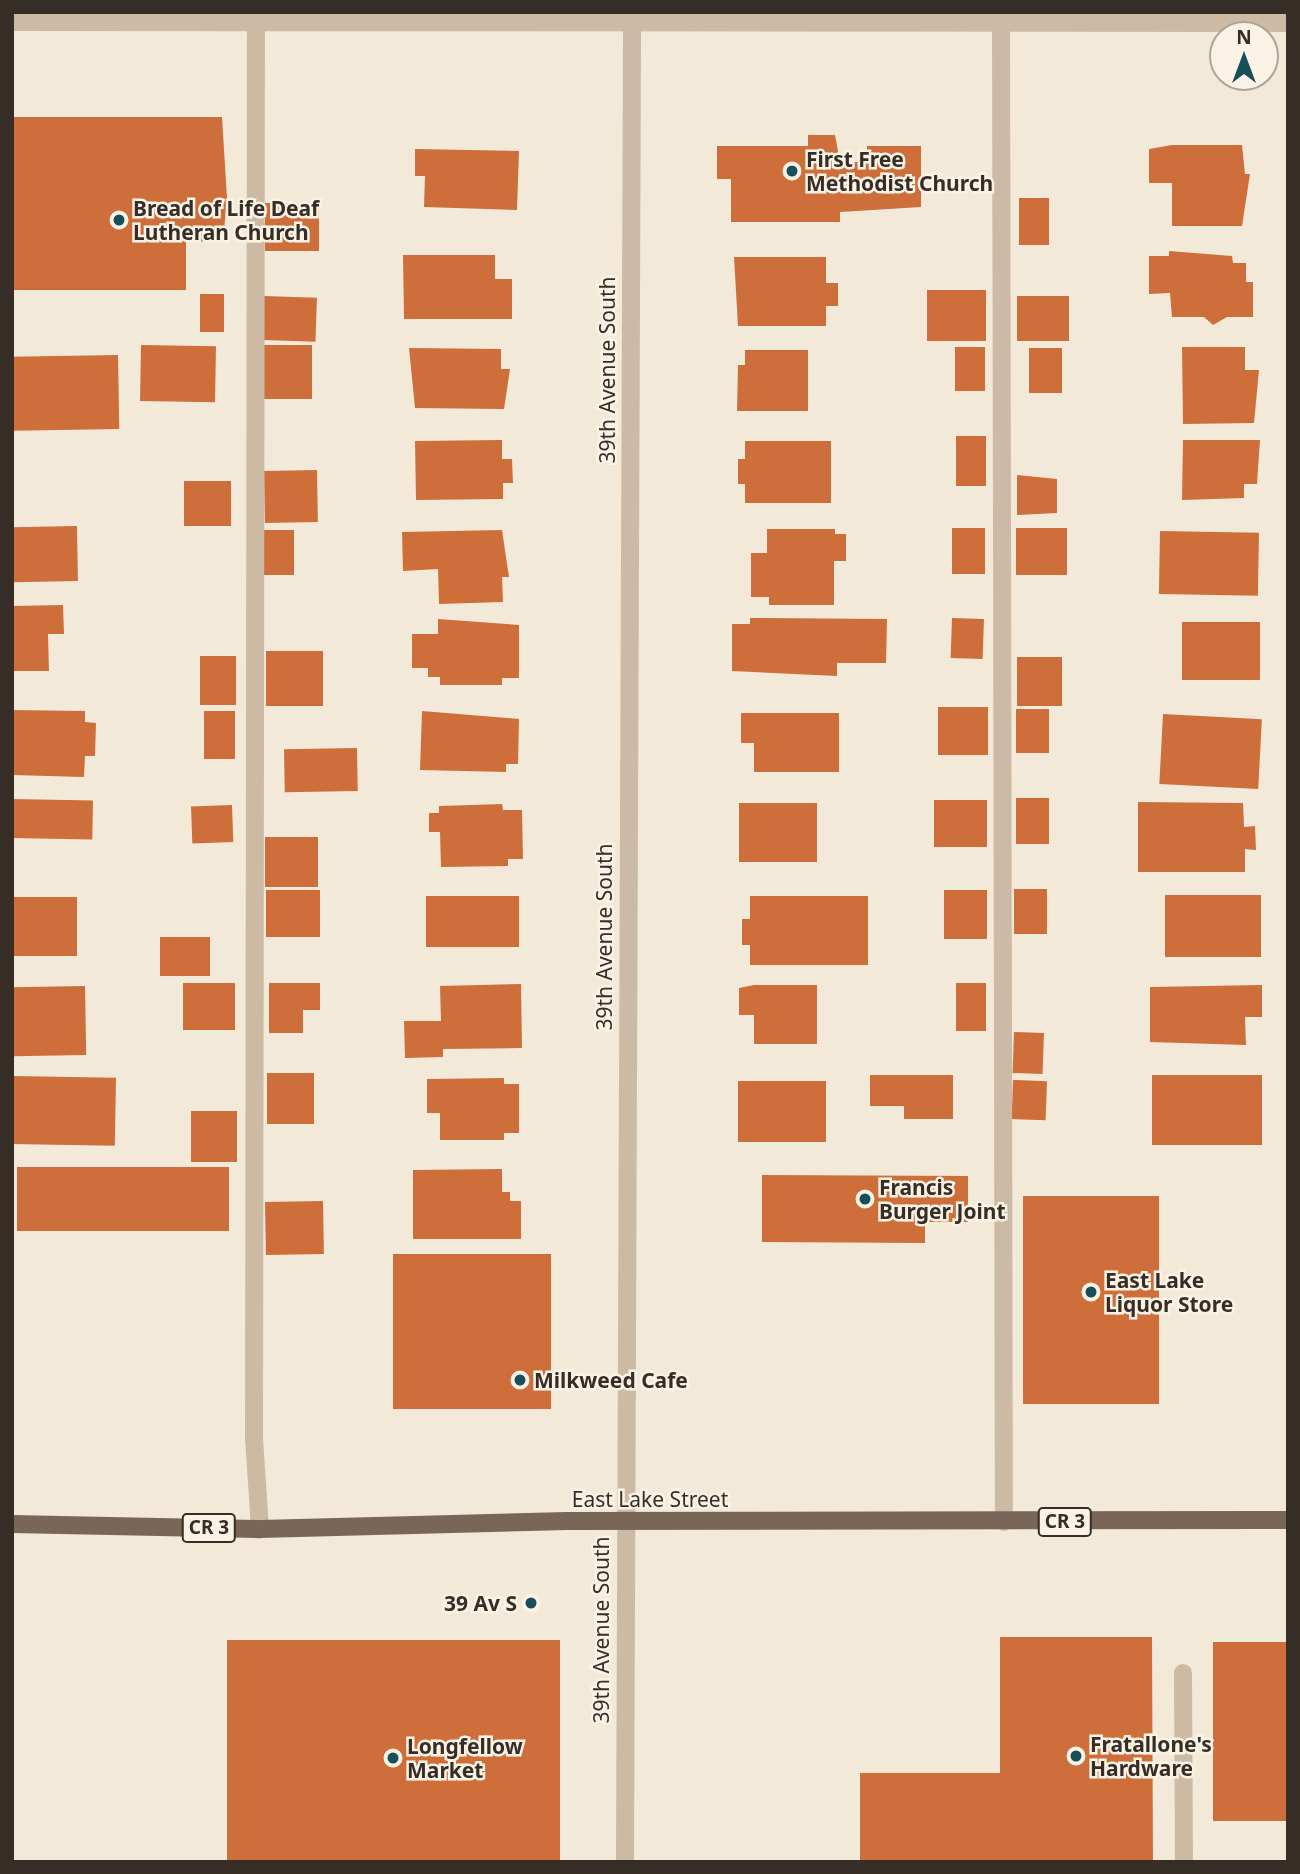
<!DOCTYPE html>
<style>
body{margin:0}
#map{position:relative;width:1300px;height:1874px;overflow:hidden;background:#f3e9d9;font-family:"Noto Sans",sans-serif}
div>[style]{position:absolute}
.building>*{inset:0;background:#ce6f3b;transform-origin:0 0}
.lane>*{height:18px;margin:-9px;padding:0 9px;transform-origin:9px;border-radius:9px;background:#ccbaa4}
.street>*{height:18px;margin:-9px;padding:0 9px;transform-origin:9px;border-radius:9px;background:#ccbaa4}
.primary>*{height:18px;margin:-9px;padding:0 9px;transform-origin:9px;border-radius:9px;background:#7a6656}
.dots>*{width:19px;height:19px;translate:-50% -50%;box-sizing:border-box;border:4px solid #faf3e5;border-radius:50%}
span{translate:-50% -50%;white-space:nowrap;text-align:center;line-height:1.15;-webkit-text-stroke:5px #faf3e5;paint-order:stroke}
.shield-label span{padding:2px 5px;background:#faf3e5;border:2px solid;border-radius:5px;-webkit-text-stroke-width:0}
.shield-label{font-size:19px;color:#362d26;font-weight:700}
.poi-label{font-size:21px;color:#362d26;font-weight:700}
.left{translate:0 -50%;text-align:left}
.right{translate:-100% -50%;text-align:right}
.street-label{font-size:21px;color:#362d26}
.frame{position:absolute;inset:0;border:14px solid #362d26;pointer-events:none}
.north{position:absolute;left:1209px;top:21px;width:70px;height:70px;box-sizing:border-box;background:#faf3e5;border:2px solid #aca499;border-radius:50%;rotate:0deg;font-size:19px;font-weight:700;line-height:28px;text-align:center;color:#362d26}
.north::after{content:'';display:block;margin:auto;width:24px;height:32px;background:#194f5b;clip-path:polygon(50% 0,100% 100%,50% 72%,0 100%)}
</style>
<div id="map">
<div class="building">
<div style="clip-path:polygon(12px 117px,222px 117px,227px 198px,223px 242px,186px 241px,186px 290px,12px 290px)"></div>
<div style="clip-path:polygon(808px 135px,835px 135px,840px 162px,867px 162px,867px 146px,921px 146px,921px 207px,840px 212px,840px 222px,731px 222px,731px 179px,717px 179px,717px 146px,808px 146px)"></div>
<div style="clip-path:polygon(1172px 145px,1242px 145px,1245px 174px,1250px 174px,1242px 226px,1172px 226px,1172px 183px,1149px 183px,1149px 149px)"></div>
<div style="clip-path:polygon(415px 149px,519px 151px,517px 210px,424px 207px,425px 176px,415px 176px)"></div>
<div style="left:1019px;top:198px;width:30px;height:47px"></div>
<div style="left:265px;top:203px;width:54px;height:48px"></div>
<div style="clip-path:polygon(1169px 251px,1232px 256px,1233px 263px,1246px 263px,1246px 282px,1253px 282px,1253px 317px,1227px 317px,1213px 325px,1204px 317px,1172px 317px,1170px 293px,1149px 294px,1149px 256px,1169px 256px)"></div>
<div style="clip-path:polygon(403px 255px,495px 255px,495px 279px,512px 279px,512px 319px,404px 319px)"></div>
<div style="clip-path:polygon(734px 257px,826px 257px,826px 283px,838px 283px,838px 306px,826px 306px,826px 326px,738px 326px)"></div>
<div style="left:927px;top:290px;width:59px;height:51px"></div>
<div style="left:200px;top:294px;width:24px;height:38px"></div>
<div style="left:264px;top:296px;width:53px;height:44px;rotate:2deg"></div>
<div style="left:1017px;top:296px;width:52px;height:45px"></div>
<div style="left:141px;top:345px;width:75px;height:56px;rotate:1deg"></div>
<div style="left:263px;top:345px;width:49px;height:54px"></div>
<div style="left:955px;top:347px;width:30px;height:44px"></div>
<div style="clip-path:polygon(1182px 347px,1245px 347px,1245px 370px,1259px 370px,1254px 423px,1183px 424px)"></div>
<div style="clip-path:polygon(409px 348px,501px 349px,501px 369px,510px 369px,504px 409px,415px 408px)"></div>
<div style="left:1029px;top:348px;width:33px;height:45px"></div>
<div style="clip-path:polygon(745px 350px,808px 350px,808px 411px,737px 411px,738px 365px,745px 365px)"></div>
<div style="left:118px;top:355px;width:74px;height:106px;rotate:89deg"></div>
<div style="left:956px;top:436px;width:30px;height:50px"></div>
<div style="clip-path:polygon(502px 440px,502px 459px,512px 459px,513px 483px,503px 483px,503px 499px,416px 500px,415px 441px)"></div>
<div style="clip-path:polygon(1183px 440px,1260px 440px,1257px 484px,1244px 484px,1244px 498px,1182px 500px)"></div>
<div style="clip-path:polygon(745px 441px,831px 441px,831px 503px,745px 503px,745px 484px,738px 484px,738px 459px,745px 459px)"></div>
<div style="left:317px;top:470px;width:52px;height:53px;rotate:89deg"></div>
<div style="clip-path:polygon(1017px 475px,1057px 479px,1057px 513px,1017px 515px)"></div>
<div style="left:231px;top:481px;width:45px;height:47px;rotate:90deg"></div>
<div style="left:77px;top:526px;width:55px;height:65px;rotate:89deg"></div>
<div style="left:952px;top:528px;width:33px;height:46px"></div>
<div style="left:1016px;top:528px;width:51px;height:47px"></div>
<div style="clip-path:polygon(767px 529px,835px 529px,835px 534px,846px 534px,846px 561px,834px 561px,834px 605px,769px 605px,769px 597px,751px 597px,751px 553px,767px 553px)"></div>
<div style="left:263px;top:530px;width:31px;height:45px"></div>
<div style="clip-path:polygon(502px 530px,509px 577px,502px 577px,503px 602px,439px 604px,438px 569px,403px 571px,402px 532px)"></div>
<div style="left:1160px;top:531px;width:99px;height:63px;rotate:1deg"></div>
<div style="clip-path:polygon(63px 605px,64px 634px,48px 634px,49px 671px,12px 671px,12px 606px)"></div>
<div style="clip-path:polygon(750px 618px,887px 619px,886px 663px,837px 663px,837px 676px,732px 671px,732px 624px,750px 624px)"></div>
<div style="left:952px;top:618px;width:32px;height:40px;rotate:2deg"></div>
<div style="clip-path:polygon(438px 619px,519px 625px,519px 678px,502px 678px,502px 685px,440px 685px,440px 677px,428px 677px,428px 668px,412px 668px,412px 634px,438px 634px)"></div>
<div style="left:1182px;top:622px;width:78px;height:58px"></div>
<div style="left:323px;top:651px;width:55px;height:57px;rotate:90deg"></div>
<div style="left:200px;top:656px;width:36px;height:49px"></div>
<div style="left:1017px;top:657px;width:45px;height:49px"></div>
<div style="left:938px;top:707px;width:50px;height:48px"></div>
<div style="left:1016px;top:709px;width:33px;height:44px"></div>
<div style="clip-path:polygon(12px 710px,85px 711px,85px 722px,96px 723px,95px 756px,85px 756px,84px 777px,12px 775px)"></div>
<div style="left:204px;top:711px;width:31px;height:48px"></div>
<div style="clip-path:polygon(422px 711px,519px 719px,518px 764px,506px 764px,506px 772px,420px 770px)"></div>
<div style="clip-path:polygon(741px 713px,839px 713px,839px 772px,754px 772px,754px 743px,741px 743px)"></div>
<div style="left:1163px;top:714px;width:99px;height:70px;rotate:3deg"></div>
<div style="left:357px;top:748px;width:43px;height:73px;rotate:89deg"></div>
<div style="left:1016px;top:798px;width:33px;height:46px"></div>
<div style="left:12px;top:799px;width:81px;height:39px;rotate:1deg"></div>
<div style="left:934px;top:800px;width:53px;height:47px"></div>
<div style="clip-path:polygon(1138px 802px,1243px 803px,1244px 827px,1255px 826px,1256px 850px,1245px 849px,1245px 872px,1138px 872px)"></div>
<div style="left:739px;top:803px;width:78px;height:59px"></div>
<div style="clip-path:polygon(502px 804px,503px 810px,522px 810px,523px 859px,508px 859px,508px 866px,441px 867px,440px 832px,429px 832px,429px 813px,439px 813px,439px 806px)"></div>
<div style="left:232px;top:805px;width:37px;height:41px;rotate:88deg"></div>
<div style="left:265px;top:837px;width:53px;height:50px"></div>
<div style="left:1014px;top:889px;width:33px;height:45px"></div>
<div style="left:266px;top:890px;width:54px;height:47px"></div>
<div style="left:944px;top:890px;width:43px;height:49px"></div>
<div style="left:1165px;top:895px;width:96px;height:62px"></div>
<div style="left:426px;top:896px;width:93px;height:51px"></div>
<div style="clip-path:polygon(750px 896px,868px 896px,868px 965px,750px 965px,750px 945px,742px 945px,742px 919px,750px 919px)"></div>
<div style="left:12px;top:897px;width:65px;height:59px"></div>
<div style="left:160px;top:937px;width:50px;height:39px"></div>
<div style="left:183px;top:983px;width:52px;height:47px"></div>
<div style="clip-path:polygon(269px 983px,320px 983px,320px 1010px,303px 1010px,303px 1033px,269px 1033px)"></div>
<div style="left:956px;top:983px;width:30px;height:48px"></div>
<div style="clip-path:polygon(521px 984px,522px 1048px,443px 1049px,443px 1057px,405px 1058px,404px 1021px,441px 1021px,440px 986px)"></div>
<div style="clip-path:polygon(754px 985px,817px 985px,817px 1044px,754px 1044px,754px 1015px,739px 1015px,739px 988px)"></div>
<div style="clip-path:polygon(1262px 985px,1262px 1017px,1245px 1017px,1246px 1045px,1150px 1042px,1150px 987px)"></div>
<div style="left:85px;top:986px;width:69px;height:73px;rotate:89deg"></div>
<div style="left:1014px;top:1032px;width:30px;height:41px;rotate:2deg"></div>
<div style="left:314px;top:1073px;width:51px;height:47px;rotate:90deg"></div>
<div style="clip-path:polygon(870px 1075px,953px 1075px,953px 1119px,904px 1119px,904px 1106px,870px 1106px)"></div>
<div style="left:1152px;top:1075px;width:110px;height:70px"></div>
<div style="left:12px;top:1076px;width:104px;height:68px;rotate:1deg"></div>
<div style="clip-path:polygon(504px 1078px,504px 1084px,519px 1084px,519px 1133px,504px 1133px,504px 1140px,440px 1140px,440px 1113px,427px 1113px,427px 1079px)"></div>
<div style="left:1013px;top:1080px;width:34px;height:39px;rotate:2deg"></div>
<div style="left:738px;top:1081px;width:88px;height:61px"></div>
<div style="left:237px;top:1111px;width:51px;height:46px;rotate:90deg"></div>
<div style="left:229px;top:1167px;width:64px;height:212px;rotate:90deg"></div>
<div style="clip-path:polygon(502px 1169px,502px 1192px,510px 1192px,510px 1201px,521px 1201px,521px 1239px,413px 1239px,413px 1170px)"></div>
<div style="clip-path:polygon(762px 1175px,968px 1176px,968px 1222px,925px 1222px,925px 1243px,762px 1242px)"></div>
<div style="left:1023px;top:1196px;width:136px;height:208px"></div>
<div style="left:323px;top:1201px;width:53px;height:58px;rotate:89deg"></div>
<div style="left:393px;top:1254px;width:158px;height:155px"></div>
<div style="clip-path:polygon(1000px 1637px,1152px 1637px,1153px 1862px,860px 1862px,860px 1773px,1000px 1773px)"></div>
<div style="left:227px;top:1640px;width:333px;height:222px"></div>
<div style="left:1213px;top:1642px;width:75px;height:179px"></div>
</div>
<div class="lane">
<div style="left:256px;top:12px;width:1426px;rotate:90.08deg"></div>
<div style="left:254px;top:1438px;width:91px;rotate:86.2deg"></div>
<div style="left:1001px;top:12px;width:1510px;rotate:89.89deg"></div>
<div style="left:1183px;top:1673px;width:189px;rotate:89.7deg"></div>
</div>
<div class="street">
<div style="left:12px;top:22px;width:1276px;rotate:0.04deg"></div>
<div style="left:625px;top:1862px;width:1850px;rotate:-89.78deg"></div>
</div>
<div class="primary">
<div style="left:12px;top:1524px;width:248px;rotate:1.2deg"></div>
<div style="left:260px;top:1529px;width:307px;rotate:-1.5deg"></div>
<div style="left:567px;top:1521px;width:721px;rotate:-0.08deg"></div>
</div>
<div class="dots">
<div style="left:792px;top:171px;background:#194f5b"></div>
<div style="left:119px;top:220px;background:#194f5b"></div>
<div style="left:865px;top:1199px;background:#194f5b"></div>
<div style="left:1091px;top:1292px;background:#194f5b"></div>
<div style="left:520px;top:1380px;background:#194f5b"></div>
<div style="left:531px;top:1603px;background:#194f5b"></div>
<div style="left:1076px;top:1756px;background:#194f5b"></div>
<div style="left:393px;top:1758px;background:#194f5b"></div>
</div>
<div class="shield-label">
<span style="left:1065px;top:1522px">CR 3</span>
<span style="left:209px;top:1528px">CR 3</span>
</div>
<div class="poi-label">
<span class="left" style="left:806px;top:171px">First Free<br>Methodist Church</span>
<span class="left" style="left:133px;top:220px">Bread of Life Deaf<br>Lutheran Church</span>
<span class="left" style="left:879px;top:1199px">Francis<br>Burger Joint</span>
<span class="left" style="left:1105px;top:1292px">East Lake<br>Liquor Store</span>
<span class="left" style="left:534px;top:1380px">Milkweed Cafe</span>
<span class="right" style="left:517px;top:1603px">39 Av S</span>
<span class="left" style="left:1090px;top:1756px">Fratallone's<br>Hardware</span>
<span class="left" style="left:407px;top:1758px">Longfellow<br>Market</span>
</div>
<div class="street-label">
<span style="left:607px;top:370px;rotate:-90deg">39th Avenue South</span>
<span style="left:604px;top:937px;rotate:-90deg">39th Avenue South</span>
<span style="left:650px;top:1499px">East Lake Street</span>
<span style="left:601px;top:1630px;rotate:-90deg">39th Avenue South</span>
</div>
<div class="frame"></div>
<div class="north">N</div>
</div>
